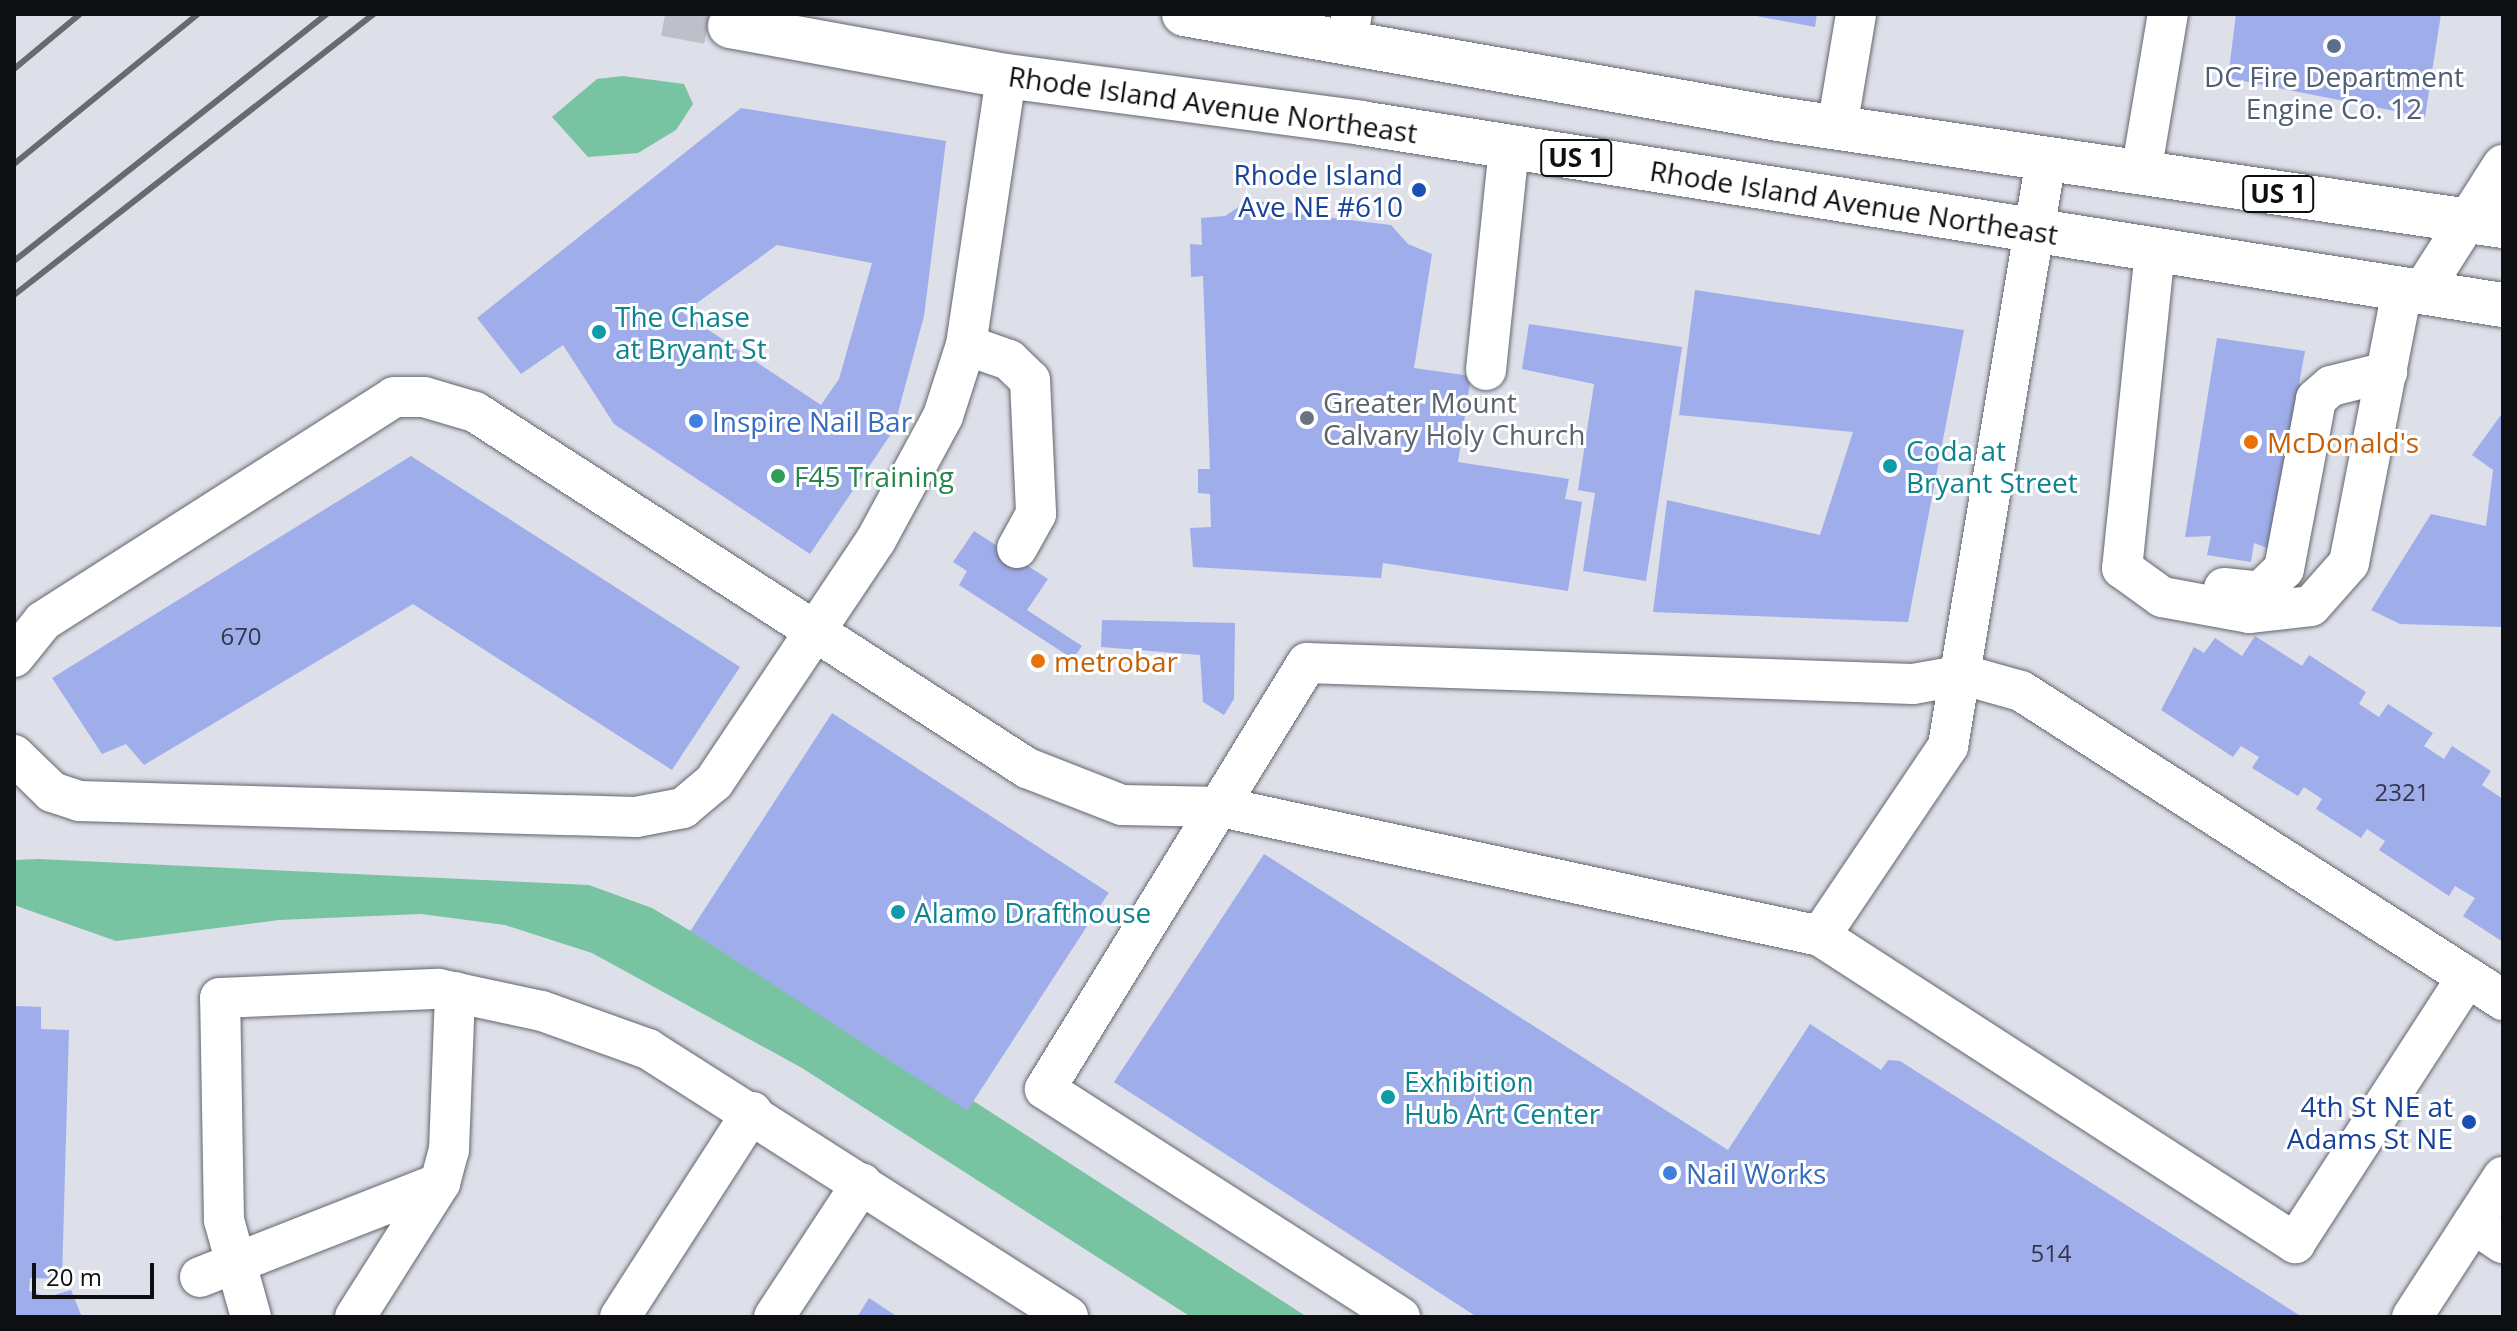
<!DOCTYPE html>
<style>
body{margin:0}
#map{position:relative;width:2517px;height:1331px;overflow:hidden;background:#dddfe9;font-family:"Open Sans",sans-serif}
div>[style]{position:absolute}
.forest>*{inset:0;background:#78c3a1}
.building>*{inset:0;background:#a0adeb;transform-origin:0 0}
.major-tunnel>*{height:44px;margin-top:-22px;transform-origin:0;background:repeating-linear-gradient(90deg,#bec0c9 0 44px,transparent 0 66px)}
.roads{filter:drop-shadow(0 0 2px #64666e) drop-shadow(0 0 2px #64666e)}
.minor>*{height:40px;margin:-20px;padding:0 20px;transform-origin:20px;border-radius:20px;background:#fff}
.major>*{height:44px;margin:-22px;padding:0 22px;transform-origin:22px;border-radius:22px;background:#fff}
.rail>*{height:6px;margin:-3px;padding:0 3px;transform-origin:3px;border-radius:3px;background:#686a70}
.dots>*{width:22px;height:22px;translate:-50% -50%;box-sizing:border-box;border:4px solid #fff;border-radius:50%}
span{translate:-50% -50%;white-space:nowrap;text-align:center;line-height:1.15;-webkit-text-stroke:6px #fff;paint-order:stroke}
.number-label{font-size:24px;color:#323648}
.number-label span{-webkit-text-stroke-width:0}
.shield-label span{padding:2px 6px;background:#fff;border:2px solid;border-radius:6px;-webkit-text-stroke-width:0}
.shield-label{font-size:26px;color:#0e0f12;font-weight:700}
.service-label{font-size:28px;color:#4e5e75}
.street-label{font-size:28px;color:#0e0f12}
.transit-label{font-size:28px;color:#164399}
.right{translate:-100% -50%;text-align:right}
.culture-label{font-size:28px;color:#0d838f}
.left{translate:0 -50%;text-align:left}
.worship-label{font-size:28px;color:#5b616d}
.shop-label{font-size:28px;color:#366cbe}
.food-label{font-size:28px;color:#c56008}
.leisure-label{font-size:28px;color:#27864d}
.frame{position:absolute;inset:0;border:16px solid #0e0f12;pointer-events:none}
.scale{position:absolute;left:32px;top:1263px;width:122px;height:36px;box-sizing:border-box;border:4px solid #0e0f12;border-top:0;padding-left:10px;font-size:24px;line-height:28px;white-space:nowrap;color:#0e0f12;-webkit-text-stroke:6px #fff;paint-order:stroke}
</style>
<div id="map">
<div class="forest">
<div style="clip-path:polygon(623px 76px,684px 84px,693px 104px,676px 130px,638px 153px,588px 157px,552px 117px,597px 79px)"></div>
<div style="clip-path:polygon(39px 859px,589px 885px,652px 908px,941px 1080px,1307px 1317px,1191px 1317px,802px 1068px,592px 953px,505px 925px,421px 914px,279px 920px,116px 941px,14px 905px,14px 860px)"></div>
</div>
<div class="building">
<div style="clip-path:polygon(1746px 14px,1817px 14px,1815px 27px)"></div>
<div style="clip-path:polygon(2236px 14px,2441px 14px,2425px 117px,2228px 78px)"></div>
<div style="clip-path:polygon(evenodd,741px 108px,946px 141px,924px 316px,893px 431px,810px 554px,614px 424px,563px 345px,521px 374px,477px 318px,741px 108px,777px 245px,872px 263px,839px 379px,821px 405px,683px 313px,777px 245px)"></div>
<div style="clip-path:polygon(1249px 200px,1273px 203px,1275px 211px,1391px 225px,1408px 244px,1432px 254px,1414px 368px,1471px 376px,1458px 462px,1569px 479px,1565px 499px,1582px 502px,1568px 591px,1383px 563px,1381px 578px,1193px 567px,1190px 528px,1211px 527px,1210px 494px,1198px 493px,1198px 469px,1210px 469px,1203px 276px,1191px 277px,1190px 244px,1202px 245px,1201px 218px,1225px 216px)"></div>
<div style="clip-path:polygon(1695px 290px,1964px 330px,1908px 622px,1653px 612px,1667px 500px,1820px 535px,1853px 432px,1679px 415px)"></div>
<div style="clip-path:polygon(1529px 324px,1682px 347px,1646px 581px,1583px 571px,1595px 493px,1578px 490px,1594px 384px,1522px 369px)"></div>
<div style="clip-path:polygon(2217px 338px,2305px 351px,2299px 384px,2310px 386px,2278px 552px,2254px 543px,2251px 562px,2207px 555px,2211px 536px,2185px 537px)"></div>
<div style="clip-path:polygon(2503px 412px,2503px 627px,2400px 624px,2371px 610px,2431px 514px,2486px 526px,2493px 470px,2472px 455px)"></div>
<div style="clip-path:polygon(411px 456px,740px 667px,672px 770px,413px 604px,144px 765px,126px 744px,102px 754px,52px 678px)"></div>
<div style="clip-path:polygon(974px 531px,1048px 579px,1027px 610px,1082px 646px,1073px 659px,959px 585px,967px 571px,953px 562px)"></div>
<div style="clip-path:polygon(1102px 620px,1235px 623px,1234px 699px,1224px 715px,1203px 702px,1200px 655px,1101px 647px)"></div>
<div style="clip-path:polygon(2255px 636px,2302px 666px,2309px 655px,2366px 692px,2359px 704px,2379px 717px,2388px 704px,2433px 733px,2424px 746px,2444px 759px,2452px 746px,2491px 771px,2482px 785px,2503px 799px,2503px 942px,2463px 916px,2475px 898px,2455px 886px,2449px 896px,2379px 850px,2385px 841px,2367px 829px,2361px 838px,2316px 809px,2322px 799px,2304px 787px,2298px 796px,2252px 768px,2259px 757px,2241px 746px,2233px 757px,2161px 710px,2194px 647px,2204px 653px,2215px 638px,2242px 656px)"></div>
<div style="left:832px;top:713px;width:330px;height:260px;rotate:33deg"></div>
<div style="clip-path:polygon(1264px 854px,1728px 1150px,1810px 1024px,1881px 1070px,1888px 1060px,1900px 1061px,2302px 1317px,1477px 1317px,1114px 1082px)"></div>
<div style="clip-path:polygon(14px 1006px,41px 1007px,41px 1029px,69px 1030px,62px 1279px,30px 1278px,29px 1291px,48px 1297px,71px 1290px,82px 1317px,14px 1317px)"></div>
<div style="clip-path:polygon(869px 1298px,898px 1317px,857px 1317px)"></div>
</div>
<div class="major-tunnel">
<div style="left:665px;top:14px;width:66px;rotate:10.5deg"></div>
</div>
<div class="roads">
<div class="minor">
<div style="left:1347px;top:44px;width:30px;rotate:-81deg"></div>
<div style="left:1837px;top:128px;width:116px;rotate:-80.5deg"></div>
<div style="left:2141px;top:173px;width:161px;rotate:-80.4deg"></div>
<div style="left:2155px;top:250px;width:320px;rotate:95.9deg"></div>
<div style="left:2122px;top:568px;width:49px;rotate:35.9deg"></div>
<div style="left:2162px;top:597px;width:88px;rotate:10.4deg"></div>
<div style="left:2249px;top:613px;width:62px;rotate:-6.4deg"></div>
<div style="left:2311px;top:606px;width:57px;rotate:-48.5deg"></div>
<div style="left:2349px;top:563px;width:277px;rotate:-79deg"></div>
<div style="left:2421px;top:293px;width:152px;rotate:-57.4deg"></div>
<div style="left:966px;top:345px;width:46px;rotate:19.2deg"></div>
<div style="left:1009px;top:360px;width:29px;rotate:44deg"></div>
<div style="left:1030px;top:380px;width:134px;rotate:87.4deg"></div>
<div style="left:1036px;top:514px;width:39px;rotate:119deg"></div>
<div style="left:1486px;top:370px;width:224px;rotate:-84.1deg"></div>
<div style="left:2224px;top:588px;width:36px;rotate:6deg"></div>
<div style="left:2260px;top:592px;width:33px;rotate:-44deg"></div>
<div style="left:2284px;top:569px;width:173px;rotate:-79.3deg"></div>
<div style="left:2316px;top:399px;width:20px;rotate:-41deg"></div>
<div style="left:2331px;top:386px;width:58px;rotate:-14deg"></div>
<div style="left:14px;top:657px;width:46px;rotate:-51.1deg"></div>
<div style="left:43px;top:621px;width:416px;rotate:-32.5deg"></div>
<div style="left:394px;top:397px;width:30px"></div>
<div style="left:424px;top:397px;width:53px;rotate:16.4deg"></div>
<div style="left:475px;top:412px;width:657px;rotate:32.82deg"></div>
<div style="left:1027px;top:768px;width:102px;rotate:21.3deg"></div>
<div style="left:1122px;top:805px;width:99px;rotate:1.2deg"></div>
<div style="left:1221px;top:807px;width:613px;rotate:12.15deg"></div>
<div style="left:1820px;top:936px;width:229px;rotate:-56deg"></div>
<div style="left:1948px;top:746px;width:595px;rotate:-80.52deg"></div>
<div style="left:14px;top:755px;width:53px;rotate:44.2deg"></div>
<div style="left:52px;top:792px;width:28px;rotate:18deg"></div>
<div style="left:79px;top:801px;width:557px;rotate:1.65deg"></div>
<div style="left:636px;top:817px;width:48px;rotate:-10.8deg"></div>
<div style="left:683px;top:808px;width:40px;rotate:-40deg"></div>
<div style="left:714px;top:782px;width:291px;rotate:-56.2deg"></div>
<div style="left:876px;top:540px;width:141px;rotate:-61.6deg"></div>
<div style="left:943px;top:416px;width:75px;rotate:-72.1deg"></div>
<div style="left:966px;top:345px;width:272px;rotate:-81.5deg"></div>
<div style="left:1820px;top:936px;width:566px;rotate:32.88deg"></div>
<div style="left:2295px;top:1243px;width:317px;rotate:-57.1deg"></div>
<div style="left:2473px;top:1223px;width:36px;rotate:34deg"></div>
<div style="left:200px;top:1277px;width:258px;rotate:-21.4deg"></div>
<div style="left:251px;top:1317px;width:101px;rotate:-105.6deg"></div>
<div style="left:224px;top:1220px;width:222px;rotate:-91deg"></div>
<div style="left:220px;top:998px;width:219px;rotate:-2.4deg"></div>
<div style="left:439px;top:989px;width:105px;rotate:12.1deg"></div>
<div style="left:542px;top:1011px;width:113px;rotate:19.7deg"></div>
<div style="left:648px;top:1049px;width:498px;rotate:32.5deg"></div>
<div style="left:355px;top:1317px;width:159px;rotate:-57.6deg"></div>
<div style="left:440px;top:1183px;width:34px;rotate:-75deg"></div>
<div style="left:449px;top:1150px;width:158px;rotate:-87.8deg"></div>
<div style="left:620px;top:1317px;width:244px;rotate:-57.2deg"></div>
<div style="left:774px;top:1317px;width:160px;rotate:-56.7deg"></div>
<div style="left:1400px;top:1317px;width:422px;rotate:-147.3deg"></div>
<div style="left:1045px;top:1089px;width:500px;rotate:-58.41deg"></div>
<div style="left:1307px;top:663px;width:606px;rotate:1.98deg"></div>
<div style="left:1913px;top:684px;width:52px;rotate:-10deg"></div>
<div style="left:1964px;top:675px;width:59px;rotate:15.7deg"></div>
<div style="left:2021px;top:691px;width:573px;rotate:32.66deg"></div>
<div style="left:2412px;top:1317px;width:167px;rotate:-57deg"></div>
</div>
<div class="major">
<div style="left:1184px;top:14px;width:603px;rotate:10.02deg"></div>
<div style="left:1778px;top:119px;width:733px;rotate:8.4deg"></div>
<div style="left:730px;top:26px;width:280px;rotate:10.3deg"></div>
<div style="left:1006px;top:76px;width:358px;rotate:7.5deg"></div>
<div style="left:1361px;top:123px;width:1156px;rotate:9.06deg"></div>
</div>
</div>
<div class="rail">
<div style="left:14px;top:69px;width:86px;rotate:-39.8deg"></div>
<div style="left:14px;top:164px;width:237px;rotate:-39.2deg"></div>
<div style="left:14px;top:261px;width:399px;rotate:-38.3deg"></div>
<div style="left:14px;top:295px;width:457px;rotate:-38deg"></div>
</div>
<div class="dots">
<div style="left:2334px;top:46px;background:#5c6f8a"></div>
<div style="left:1419px;top:190px;background:#1a4fb4"></div>
<div style="left:599px;top:332px;background:#0f9aa8"></div>
<div style="left:1307px;top:418px;background:#6b7280"></div>
<div style="left:696px;top:421px;background:#3f7fe0"></div>
<div style="left:2251px;top:442px;background:#e8710a"></div>
<div style="left:1890px;top:466px;background:#0f9aa8"></div>
<div style="left:778px;top:476px;background:#2e9e5b"></div>
<div style="left:1038px;top:661px;background:#e8710a"></div>
<div style="left:898px;top:912px;background:#0f9aa8"></div>
<div style="left:1388px;top:1097px;background:#0f9aa8"></div>
<div style="left:2469px;top:1122px;background:#1a4fb4"></div>
<div style="left:1670px;top:1173px;background:#3f7fe0"></div>
</div>
<div class="number-label">
<span style="left:241px;top:636px">670</span>
<span style="left:2402px;top:792px">2321</span>
<span style="left:2051px;top:1253px">514</span>
</div>
<div class="shield-label">
<span style="left:1576px;top:158px">US 1</span>
<span style="left:2278px;top:194px">US 1</span>
</div>
<div class="service-label">
<span style="left:2334px;top:92px">DC Fire Department<br>Engine Co. 12</span>
</div>
<div class="street-label">
<span style="left:1213px;top:104px;rotate:8deg">Rhode Island Avenue Northeast</span>
<span style="left:1854px;top:202px;rotate:9deg">Rhode Island Avenue Northeast</span>
</div>
<div class="transit-label">
<span class="right" style="left:1403px;top:190px">Rhode Island<br>Ave NE #610</span>
<span class="right" style="left:2453px;top:1122px">4th St NE at<br>Adams St NE</span>
</div>
<div class="culture-label">
<span class="left" style="left:615px;top:332px">The Chase<br>at Bryant St</span>
<span class="left" style="left:1906px;top:466px">Coda at<br>Bryant Street</span>
<span class="left" style="left:914px;top:912px">Alamo Drafthouse</span>
<span class="left" style="left:1404px;top:1097px">Exhibition<br>Hub Art Center</span>
</div>
<div class="worship-label">
<span class="left" style="left:1323px;top:418px">Greater Mount<br>Calvary Holy Church</span>
</div>
<div class="shop-label">
<span class="left" style="left:712px;top:421px">Inspire Nail Bar</span>
<span class="left" style="left:1686px;top:1173px">Nail Works</span>
</div>
<div class="food-label">
<span class="left" style="left:2267px;top:442px">McDonald's</span>
<span class="left" style="left:1054px;top:661px">metrobar</span>
</div>
<div class="leisure-label">
<span class="left" style="left:794px;top:476px">F45 Training</span>
</div>
<div class="frame"></div>
<div class="scale">20 m</div>
</div>
